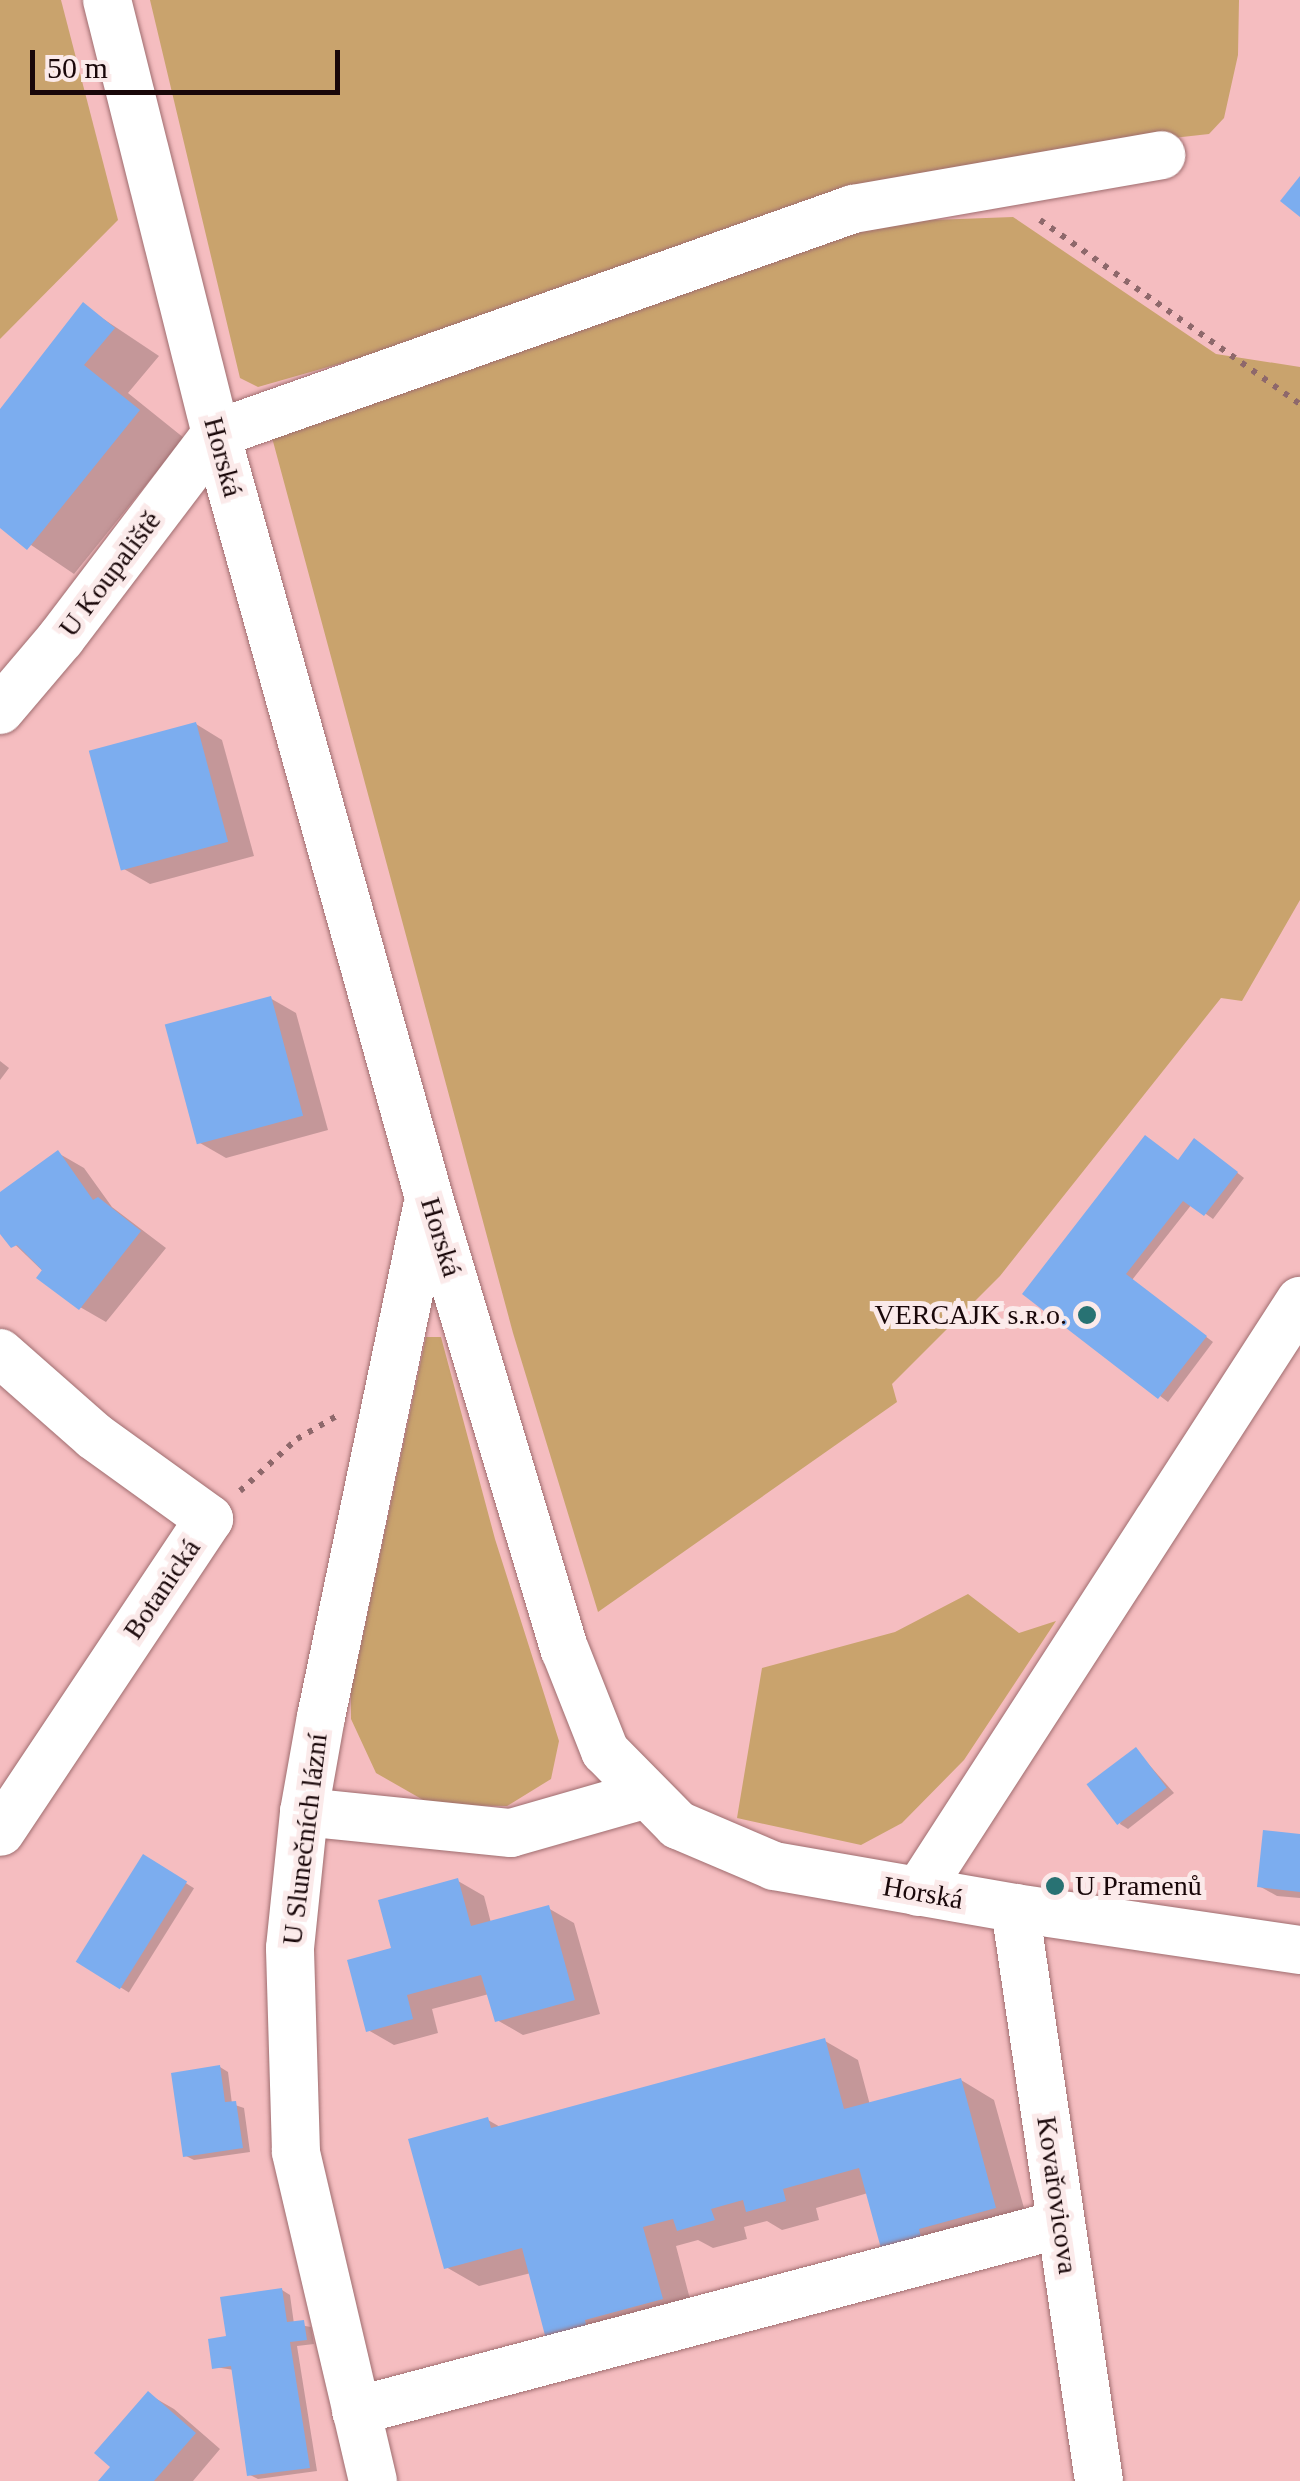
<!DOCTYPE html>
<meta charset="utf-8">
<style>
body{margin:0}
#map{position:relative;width:1300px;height:2481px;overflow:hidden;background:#f5bdc0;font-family:"Times New Roman",serif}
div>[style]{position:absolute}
.green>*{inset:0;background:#c9a36d}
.shadow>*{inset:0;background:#0003;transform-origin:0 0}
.building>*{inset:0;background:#7cadef;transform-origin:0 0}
.path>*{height:6px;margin-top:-3px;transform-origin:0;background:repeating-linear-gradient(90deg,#8e686b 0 5px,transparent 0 13px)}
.roads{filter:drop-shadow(0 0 2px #9f6d6f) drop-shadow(0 0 2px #9f6d6f)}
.minor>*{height:48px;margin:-24px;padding:0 24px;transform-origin:24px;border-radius:24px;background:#fff}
.dots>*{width:28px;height:28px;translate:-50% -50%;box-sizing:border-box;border:5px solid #fbeaea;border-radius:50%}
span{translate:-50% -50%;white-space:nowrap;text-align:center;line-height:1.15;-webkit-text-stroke:10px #fbeaea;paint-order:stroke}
.street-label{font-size:28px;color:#190709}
.poi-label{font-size:28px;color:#190709}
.right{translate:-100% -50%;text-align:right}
.left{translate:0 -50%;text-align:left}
.scale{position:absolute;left:30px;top:50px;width:310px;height:45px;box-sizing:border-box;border:5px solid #190709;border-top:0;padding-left:12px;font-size:30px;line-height:35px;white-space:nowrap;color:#190709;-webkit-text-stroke:8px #fbeaea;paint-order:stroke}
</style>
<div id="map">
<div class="green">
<div style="clip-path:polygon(0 0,61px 0,118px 220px,0 339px)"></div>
<div style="clip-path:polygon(150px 0,1239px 0,1238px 55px,1224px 118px,1209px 134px,1101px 146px,258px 387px,240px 378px)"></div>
<div style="clip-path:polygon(1013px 217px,1216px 354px,1300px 367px,1300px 900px,1242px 1001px,1221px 998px,1000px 1276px,892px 1384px,897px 1402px,598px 1612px,513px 1333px,267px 419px,879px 222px)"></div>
<div style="clip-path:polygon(426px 1337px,441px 1337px,495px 1539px,559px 1741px,551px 1779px,507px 1806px,432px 1805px,376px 1773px,351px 1719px,351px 1692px)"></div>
<div style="clip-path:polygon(968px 1594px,1019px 1633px,1056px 1621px,964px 1760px,902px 1823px,861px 1845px,737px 1818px,762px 1668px,895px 1632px)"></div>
</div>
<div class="shadow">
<div style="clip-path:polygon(84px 306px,159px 356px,128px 393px,184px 438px,74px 574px,0 524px,0 413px)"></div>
<div style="clip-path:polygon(196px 724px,222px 740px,254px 856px,150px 884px,124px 869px)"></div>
<div style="clip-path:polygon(270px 998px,296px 1013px,328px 1130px,226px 1158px,200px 1143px)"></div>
<div style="clip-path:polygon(0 1061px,9px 1068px,0 1080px)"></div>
<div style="clip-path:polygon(1203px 1146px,1244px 1178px,1213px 1219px,1192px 1204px,1132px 1280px,1213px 1342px,1168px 1402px,1026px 1294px)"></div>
<div style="clip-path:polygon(58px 1153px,84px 1168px,112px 1207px,166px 1248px,106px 1322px,80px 1307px,0 1230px,0 1195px)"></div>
<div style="clip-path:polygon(1136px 1750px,1174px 1793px,1128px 1829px,1120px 1824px)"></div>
<div style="clip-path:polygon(1300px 1836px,1300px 1898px,1277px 1896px,1259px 1886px)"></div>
<div style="left:144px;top:1857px;width:59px;height:123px;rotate:32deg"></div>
<div style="clip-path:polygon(458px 1881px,484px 1896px,491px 1923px,548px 1908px,574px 1923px,600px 2014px,523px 2035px,497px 2020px,489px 1994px,432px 2009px,438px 2033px,394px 2045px,368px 2030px,394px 1950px)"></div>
<div style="clip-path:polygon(825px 2041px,858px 2060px,870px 2105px,961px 2080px,994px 2100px,1029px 2226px,918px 2269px,868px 2193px,816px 2208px,819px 2220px,782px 2230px,767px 2221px,744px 2227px,747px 2239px,713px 2248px,698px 2240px,676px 2246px,695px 2318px,583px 2361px,531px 2273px,479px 2286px,446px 2267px,488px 2120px,502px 2128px)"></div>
<div style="clip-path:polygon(220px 2067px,228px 2072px,232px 2104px,244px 2108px,250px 2152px,194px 2160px,186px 2156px)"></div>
<div style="clip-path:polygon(282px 2290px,290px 2295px,294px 2324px,311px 2327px,314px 2344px,297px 2346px,317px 2471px,258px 2479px,250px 2475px,234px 2370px,215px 2367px,229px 2338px)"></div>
<div style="clip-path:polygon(148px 2394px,174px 2409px,220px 2449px,193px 2481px,101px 2481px,113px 2467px)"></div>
</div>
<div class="building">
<div style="clip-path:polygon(1300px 176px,1300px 217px,1280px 201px)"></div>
<div style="clip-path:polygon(83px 302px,115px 328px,84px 365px,140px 410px,27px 550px,0 528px,0 409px)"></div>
<div style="left:196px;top:722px;width:124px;height:111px;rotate:75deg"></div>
<div style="left:271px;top:996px;width:124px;height:110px;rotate:75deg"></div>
<div style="clip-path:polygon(1145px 1135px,1178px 1160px,1194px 1138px,1238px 1172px,1204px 1216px,1183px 1201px,1126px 1274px,1207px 1336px,1158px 1399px,1022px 1294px)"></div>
<div style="clip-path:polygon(58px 1150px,93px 1200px,98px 1197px,141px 1231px,79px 1310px,36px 1278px,42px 1270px,17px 1245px,11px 1248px,0 1234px,0 1192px)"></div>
<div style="left:1136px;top:1747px;width:51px;height:62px;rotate:53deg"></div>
<div style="clip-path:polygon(1263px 1830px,1300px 1834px,1300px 1892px,1257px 1887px)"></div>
<div style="left:143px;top:1854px;width:52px;height:127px;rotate:32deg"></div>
<div style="clip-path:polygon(458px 1878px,471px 1926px,549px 1905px,575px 2000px,495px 2022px,481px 1975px,407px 1995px,413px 2019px,366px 2032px,347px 1960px,391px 1948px,378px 1900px)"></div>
<div style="clip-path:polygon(825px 2038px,844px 2109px,961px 2078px,996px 2208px,919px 2229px,922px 2241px,882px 2252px,859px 2168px,783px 2189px,786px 2201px,746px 2212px,743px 2200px,711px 2209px,715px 2220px,677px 2231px,673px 2219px,643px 2227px,663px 2299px,585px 2320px,588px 2332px,547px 2343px,522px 2248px,444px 2269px,408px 2139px,488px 2117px,491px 2128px)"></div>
<div style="clip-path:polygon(220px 2065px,225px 2102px,236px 2101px,243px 2148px,183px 2157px,171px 2073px)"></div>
<div style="clip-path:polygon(282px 2288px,287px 2322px,304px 2320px,307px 2340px,290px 2342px,310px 2468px,247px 2476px,231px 2366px,212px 2369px,208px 2339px,226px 2336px,220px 2297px)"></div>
<div style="clip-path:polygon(148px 2391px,196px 2433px,154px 2481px,98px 2481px,110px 2467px,94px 2453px)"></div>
</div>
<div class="path">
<div style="left:1040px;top:220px;width:319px;rotate:35.3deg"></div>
<div style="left:240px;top:1491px;width:77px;rotate:-42.4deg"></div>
<div style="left:297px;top:1439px;width:50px;rotate:-30.2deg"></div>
</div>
<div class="roads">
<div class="minor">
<div style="left:107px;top:0;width:447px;rotate:75.9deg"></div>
<div style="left:216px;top:434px;width:793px;rotate:74.42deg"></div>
<div style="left:429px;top:1198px;width:472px;rotate:73.3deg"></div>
<div style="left:565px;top:1650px;width:109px;rotate:68.4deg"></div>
<div style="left:605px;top:1751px;width:104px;rotate:45.4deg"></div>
<div style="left:678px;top:1825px;width:104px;rotate:23.1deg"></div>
<div style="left:774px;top:1866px;width:245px;rotate:9.9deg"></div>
<div style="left:1015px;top:1908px;width:288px;rotate:8.4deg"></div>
<div style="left:216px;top:434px;width:676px;rotate:-19.45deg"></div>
<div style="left:853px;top:209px;width:313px;rotate:-9.9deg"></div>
<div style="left:0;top:710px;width:94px;rotate:-49.7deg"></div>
<div style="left:61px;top:638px;width:256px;rotate:-52.8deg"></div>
<div style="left:0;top:1353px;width:125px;rotate:41.4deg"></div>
<div style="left:94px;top:1436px;width:142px;rotate:35.8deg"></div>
<div style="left:209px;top:1519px;width:376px;rotate:123.7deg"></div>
<div style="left:304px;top:1812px;width:208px;rotate:5.8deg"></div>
<div style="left:511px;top:1833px;width:141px;rotate:-16deg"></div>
<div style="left:918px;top:1892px;width:704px;rotate:-57.12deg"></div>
<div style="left:1015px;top:1908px;width:579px;rotate:81.66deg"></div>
<div style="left:356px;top:2411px;width:729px;rotate:-14.86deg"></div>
<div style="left:373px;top:2481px;width:338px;rotate:-103.2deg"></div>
<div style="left:296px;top:2152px;width:204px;rotate:-91.7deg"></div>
<div style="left:290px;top:1948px;width:137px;rotate:-84.1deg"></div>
<div style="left:304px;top:1812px;width:97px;rotate:-79.9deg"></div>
<div style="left:321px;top:1717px;width:521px;rotate:-78.26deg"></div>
</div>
</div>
<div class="dots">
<div style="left:1087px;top:1315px;background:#287273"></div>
<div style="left:1055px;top:1886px;background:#287273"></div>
</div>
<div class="street-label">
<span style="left:223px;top:457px;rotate:75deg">Horská</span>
<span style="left:110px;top:574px;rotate:-53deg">U Koupaliště</span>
<span style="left:441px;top:1237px;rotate:73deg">Horská</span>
<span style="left:162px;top:1589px;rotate:-56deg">Botanická</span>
<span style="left:305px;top:1839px;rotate:-83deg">U Slunečních lázní</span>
<span style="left:923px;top:1893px;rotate:10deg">Horská</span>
<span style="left:1057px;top:2195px;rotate:82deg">Kovařovicova</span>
</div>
<div class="poi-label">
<span class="right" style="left:1067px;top:1315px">VERCAJK s.ʀ.ᴏ.</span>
<span class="left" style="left:1075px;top:1886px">U Pramenů</span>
</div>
<div class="scale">50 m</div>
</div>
